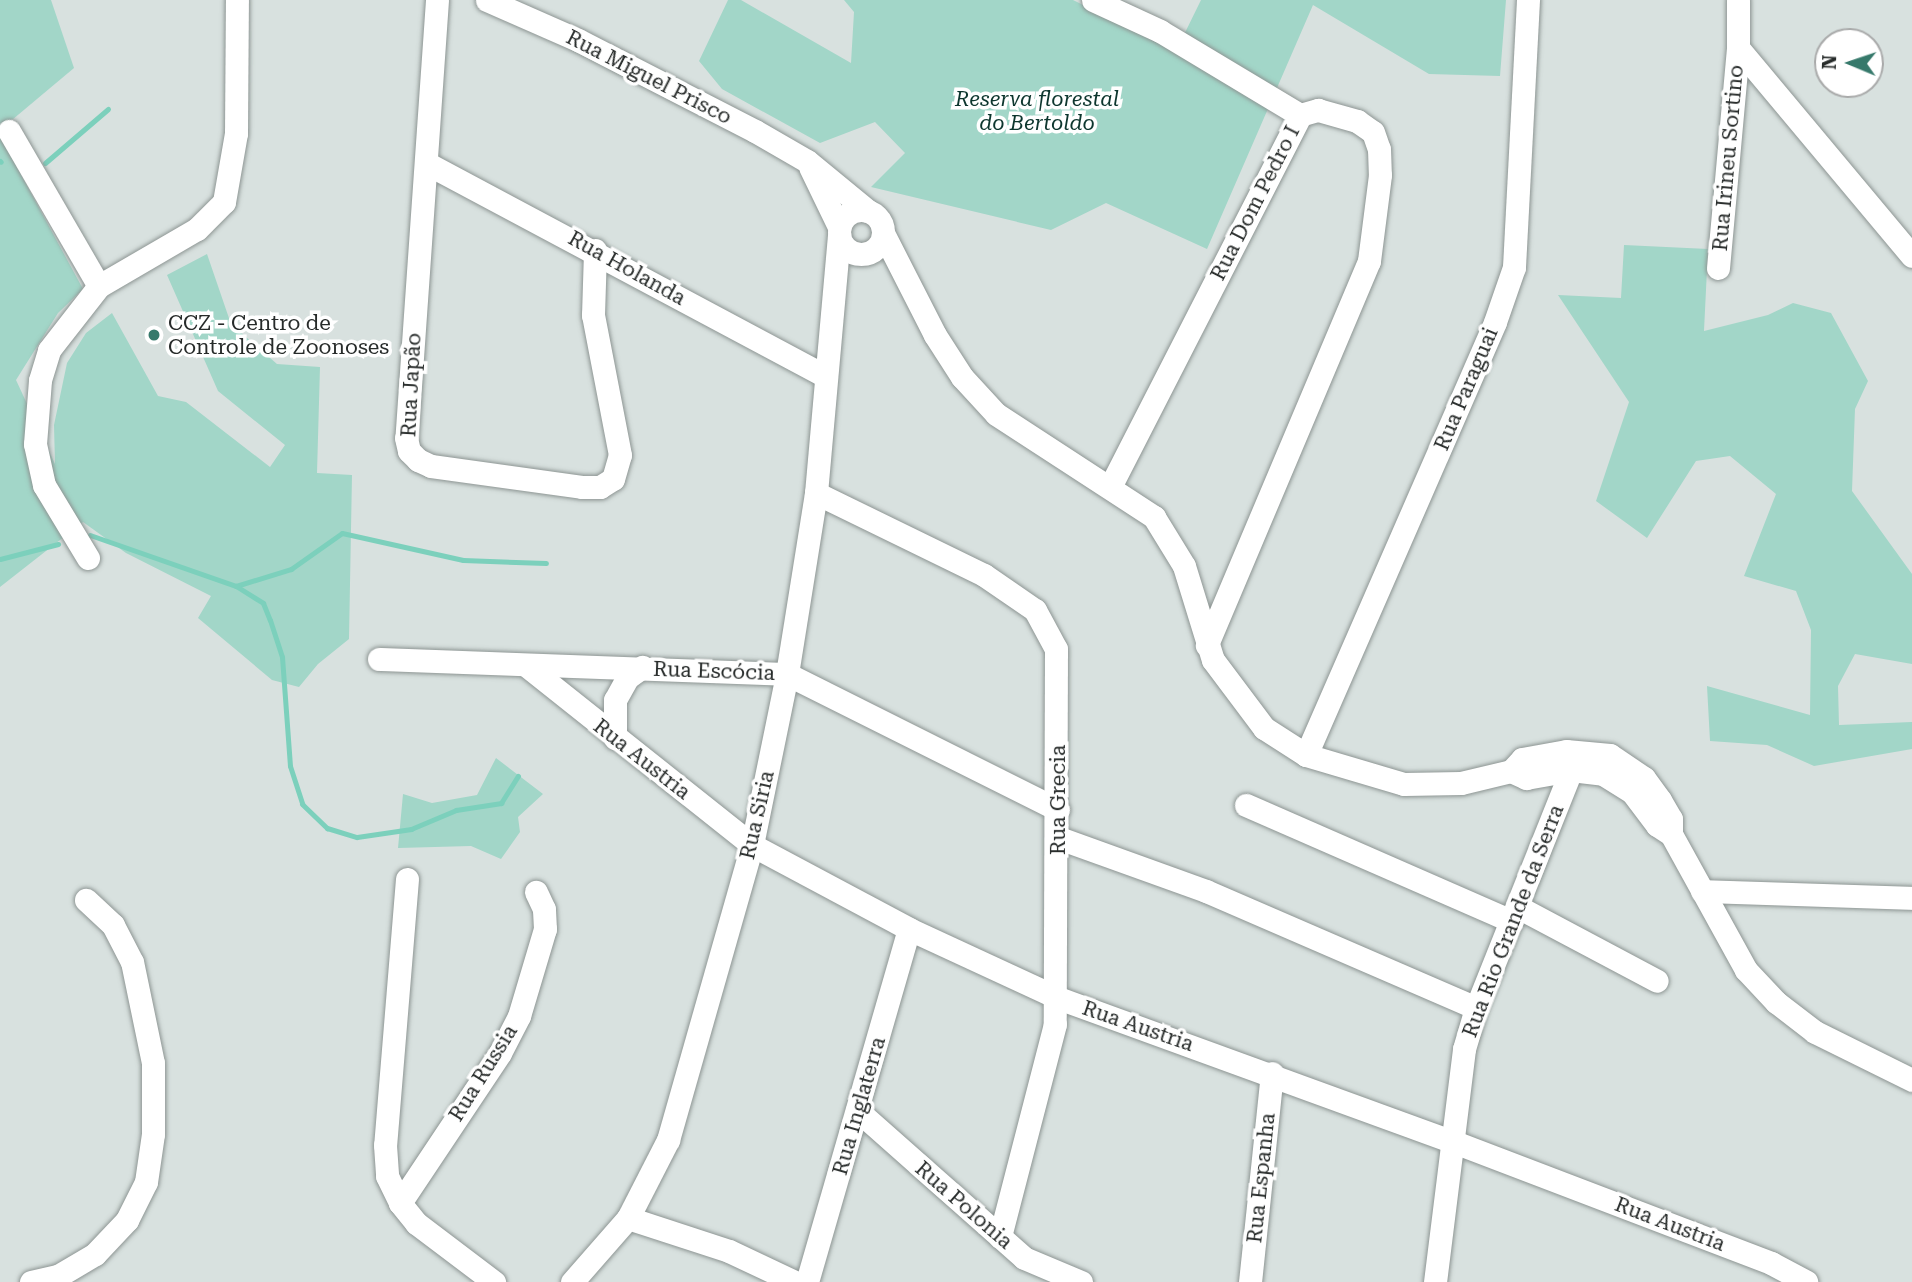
<!DOCTYPE html>
<meta charset="utf-8">
<style>
body{margin:0}
#map{position:relative;width:1912px;height:1282px;overflow:hidden;background:#d8e1df;font-family:"Roboto Serif",serif}
div>[style]{position:absolute}
.green>*{inset:0;background:#a2d6c8}
.stream>*{height:5px;margin:-2.5px;padding:0 2.5px;transform-origin:2.5px;border-radius:2.5px;background:#7cd0bc}
.roads{filter:drop-shadow(0 0 2px #8d9593) drop-shadow(0 0 2px #8d9593)}
.minor>*{height:23px;margin:-11.5px;padding:0 11.5px;transform-origin:11.5px;border-radius:11.5px;background:#fff}
.minor>.ring{margin:-11.5px;padding:0;box-sizing:content-box;background:none;border:23px solid #fff;border-radius:50%}
.dots>*{width:19px;height:19px;translate:-50% -50%;box-sizing:border-box;border:4px solid #fff;border-radius:50%}
span{translate:-50% -50%;white-space:nowrap;text-align:center;line-height:1.15;-webkit-text-stroke:7px #fff;paint-order:stroke}
.street-label{font-size:21px;color:#272b2a}
.park-label{font-size:21px;color:#0d362e;font-style:italic}
.poi-label{font-size:21px;color:#272b2a}
.left{translate:0 -50%;text-align:left}
.north{position:absolute;left:1814px;top:28px;width:70px;height:70px;box-sizing:border-box;background:#fff;border:2px solid #a9aaaa;border-radius:50%;rotate:272deg;font-size:19px;font-weight:700;line-height:28px;text-align:center;color:#272b2a}
.north::after{content:'';display:block;margin:auto;width:24px;height:32px;background:#36796b;clip-path:polygon(50% 0,100% 100%,50% 72%,0 100%)}
</style>
<div id="map">
<div class="green">
<div style="clip-path:polygon(0 0,51px 0,74px 68px,0 130px)"></div>
<div style="clip-path:polygon(728px 0,741px 0,851px 63px,854px 12px,844px 0,1073px 0,1176px 51px,1201px 0,1506px 0,1500px 76px,1429px 74px,1313px 5px,1207px 249px,1106px 203px,1051px 230px,871px 187px,905px 153px,875px 122px,820px 143px,722px 89px,699px 61px)"></div>
<div style="clip-path:polygon(0 136px,83px 289px,58px 313px,16px 380px,55px 464px,54px 425px,67px 363px,86px 333px,112px 313px,158px 396px,186px 402px,270px 467px,285px 445px,218px 391px,167px 275px,207px 254px,231px 324px,277px 364px,320px 367px,317px 473px,352px 475px,349px 639px,318px 664px,299px 687px,272px 680px,198px 618px,211px 596px,126px 553px,83px 522px,0 587px)"></div>
<div style="clip-path:polygon(1624px 245px,1708px 249px,1704px 331px,1768px 315px,1793px 303px,1831px 313px,1868px 381px,1855px 409px,1852px 491px,1912px 574px,1912px 664px,1855px 654px,1838px 686px,1839px 725px,1912px 722px,1912px 749px,1814px 766px,1767px 745px,1710px 741px,1707px 686px,1810px 715px,1811px 630px,1796px 591px,1744px 576px,1776px 494px,1730px 456px,1696px 461px,1647px 538px,1596px 501px,1629px 402px,1558px 295px,1621px 298px)"></div>
<div style="clip-path:polygon(496px 758px,543px 794px,518px 817px,520px 832px,501px 859px,471px 846px,398px 848px,403px 794px,432px 803px,477px 795px)"></div>
</div>
<div class="stream">
<div style="left:0;top:161px;width:1px;rotate:45deg"></div>
<div style="left:45px;top:163px;width:83px;rotate:-40.6deg"></div>
<div style="left:90px;top:535px;width:155px;rotate:19.3deg"></div>
<div style="left:236px;top:586px;width:58px;rotate:-17.2deg"></div>
<div style="left:291px;top:569px;width:62px;rotate:-35.2deg"></div>
<div style="left:342px;top:533px;width:124px;rotate:12.6deg"></div>
<div style="left:463px;top:560px;width:83px;rotate:2.1deg"></div>
<div style="left:0;top:559px;width:60px;rotate:-14.5deg"></div>
<div style="left:236px;top:586px;width:32px;rotate:32deg"></div>
<div style="left:263px;top:603px;width:18px;rotate:68deg"></div>
<div style="left:270px;top:620px;width:39px;rotate:72deg"></div>
<div style="left:282px;top:657px;width:109px;rotate:85.8deg"></div>
<div style="left:290px;top:766px;width:40px;rotate:72deg"></div>
<div style="left:302px;top:804px;width:35px;rotate:44deg"></div>
<div style="left:327px;top:828px;width:31px;rotate:17deg"></div>
<div style="left:357px;top:837px;width:55px;rotate:-8.4deg"></div>
<div style="left:411px;top:829px;width:49px;rotate:-22.9deg"></div>
<div style="left:456px;top:810px;width:46px;rotate:-8.8deg"></div>
<div style="left:501px;top:803px;width:32px;rotate:-58deg"></div>
</div>
<div class="roads">
<div class="minor">
<div style="left:437px;top:0;width:439px;rotate:94deg"></div>
<div style="left:406px;top:438px;width:13px;rotate:77deg"></div>
<div style="left:409px;top:451px;width:13px;rotate:45deg"></div>
<div style="left:418px;top:460px;width:14px;rotate:25deg"></div>
<div style="left:431px;top:466px;width:152px;rotate:7.9deg"></div>
<div style="left:582px;top:487px;width:18px"></div>
<div style="left:600px;top:487px;width:15px;rotate:-32deg"></div>
<div style="left:613px;top:479px;width:25px;rotate:-74deg"></div>
<div style="left:620px;top:455px;width:143px;rotate:-100.9deg"></div>
<div style="left:593px;top:315px;width:65px;rotate:-88.2deg"></div>
<div style="left:487px;top:0;width:99px;rotate:23.7deg"></div>
<div style="left:578px;top:40px;width:199px;rotate:27.2deg"></div>
<div style="left:755px;top:131px;width:60px;rotate:30deg"></div>
<div style="left:807px;top:161px;width:79px;rotate:39.3deg"></div>
<div style="left:1093px;top:0;width:74px;rotate:24.8deg"></div>
<div style="left:1160px;top:31px;width:163px;rotate:31deg"></div>
<div style="left:1738px;top:0;width:48px;rotate:90deg"></div>
<div style="left:1738px;top:48px;width:271px;rotate:50.1deg"></div>
<div style="left:9px;top:131px;width:179px;rotate:59.9deg"></div>
<div style="left:428px;top:164px;width:450px;rotate:28.1deg"></div>
<div style="left:810px;top:167px;width:67px;rotate:64.2deg"></div>
<div class="ring" style="left:839px;top:210px;width:21px;height:21px"></div>
<div style="left:883px;top:233px;width:114px;rotate:63deg"></div>
<div style="left:935px;top:335px;width:50px;rotate:57.3deg"></div>
<div style="left:962px;top:377px;width:50px;rotate:47.4deg"></div>
<div style="left:996px;top:414px;width:189px;rotate:33.1deg"></div>
<div style="left:1154px;top:517px;width:57px;rotate:58.5deg"></div>
<div style="left:1184px;top:566px;width:98px;rotate:72.9deg"></div>
<div style="left:1213px;top:660px;width:85px;rotate:53.1deg"></div>
<div style="left:1264px;top:728px;width:50px;rotate:32.7deg"></div>
<div style="left:1306px;top:755px;width:102px;rotate:16.5deg"></div>
<div style="left:1404px;top:784px;width:57px;rotate:-1deg"></div>
<div style="left:1461px;top:783px;width:51px;rotate:-13.5deg"></div>
<div style="left:1511px;top:771px;width:16px;rotate:-47deg"></div>
<div style="left:1522px;top:759px;width:45px;rotate:-10.3deg"></div>
<div style="left:1566px;top:751px;width:44px;rotate:5.2deg"></div>
<div style="left:1610px;top:755px;width:41px;rotate:34.1deg"></div>
<div style="left:1644px;top:778px;width:27px;rotate:54deg"></div>
<div style="left:1660px;top:800px;width:22px;rotate:60deg"></div>
<div style="left:1671px;top:819px;width:15px;rotate:90deg"></div>
<div style="left:1671px;top:834px;width:155px;rotate:61.1deg"></div>
<div style="left:1746px;top:970px;width:44px;rotate:46.8deg"></div>
<div style="left:1776px;top:1002px;width:49px;rotate:37.6deg"></div>
<div style="left:1815px;top:1032px;width:108px;rotate:26.3deg"></div>
<div style="left:1718px;top:268px;width:221px;rotate:-84.8deg"></div>
<div style="left:1110px;top:487px;width:418px;rotate:-62.9deg"></div>
<div style="left:1300px;top:115px;width:19px;rotate:-16deg"></div>
<div style="left:1318px;top:110px;width:41px;rotate:15.8deg"></div>
<div style="left:1357px;top:121px;width:19px;rotate:35deg"></div>
<div style="left:1373px;top:132px;width:18px;rotate:71deg"></div>
<div style="left:1379px;top:149px;width:26px;rotate:88deg"></div>
<div style="left:1380px;top:175px;width:87px;rotate:97.3deg"></div>
<div style="left:1369px;top:261px;width:417px;rotate:112.9deg"></div>
<div style="left:816px;top:493px;width:187px;rotate:26deg"></div>
<div style="left:984px;top:575px;width:62px;rotate:34.5deg"></div>
<div style="left:1035px;top:610px;width:44px;rotate:61.7deg"></div>
<div style="left:1056px;top:649px;width:375px;rotate:90.2deg"></div>
<div style="left:1055px;top:1024px;width:220px;rotate:104.5deg"></div>
<div style="left:88px;top:558px;width:85px;rotate:-121.1deg"></div>
<div style="left:44px;top:485px;width:42px;rotate:-102.4deg"></div>
<div style="left:35px;top:444px;width:64px;rotate:-85.5deg"></div>
<div style="left:40px;top:380px;width:31px;rotate:-73deg"></div>
<div style="left:49px;top:350px;width:81px;rotate:-52deg"></div>
<div style="left:99px;top:286px;width:113px;rotate:-30.2deg"></div>
<div style="left:197px;top:229px;width:38px;rotate:-45deg"></div>
<div style="left:224px;top:202px;width:70px;rotate:-80.1deg"></div>
<div style="left:236px;top:133px;width:133px;rotate:-89.6deg"></div>
<div style="left:379px;top:659px;width:408px;rotate:2.1deg"></div>
<div style="left:787px;top:674px;width:303px;rotate:26.6deg"></div>
<div style="left:527px;top:666px;width:288px;rotate:38.5deg"></div>
<div style="left:752px;top:845px;width:178px;rotate:28.1deg"></div>
<div style="left:909px;top:929px;width:164px;rotate:24.8deg"></div>
<div style="left:1058px;top:998px;width:416px;rotate:20deg"></div>
<div style="left:1449px;top:1140px;width:345px;rotate:20.9deg"></div>
<div style="left:1771px;top:1263px;width:40px;rotate:28deg"></div>
<div style="left:615px;top:738px;width:38px;rotate:-90deg"></div>
<div style="left:615px;top:700px;width:25px;rotate:-61deg"></div>
<div style="left:627px;top:678px;width:19px;rotate:-36deg"></div>
<div style="left:1306px;top:755px;width:472px;rotate:-66.4deg"></div>
<div style="left:1495px;top:322px;width:58px;rotate:-70.9deg"></div>
<div style="left:1514px;top:267px;width:267px;rotate:-87deg"></div>
<div style="left:1511px;top:771px;width:17px;rotate:25deg"></div>
<div style="left:1526px;top:778px;width:46px;rotate:-10.1deg"></div>
<div style="left:1571px;top:770px;width:32px;rotate:7deg"></div>
<div style="left:1603px;top:774px;width:34px;rotate:32deg"></div>
<div style="left:1632px;top:792px;width:41px;rotate:52.9deg"></div>
<div style="left:1657px;top:825px;width:17px;rotate:33deg"></div>
<div style="left:1246px;top:805px;width:290px;rotate:23.6deg"></div>
<div style="left:1059px;top:838px;width:156px;rotate:19.8deg"></div>
<div style="left:1206px;top:891px;width:294px;rotate:23.4deg"></div>
<div style="left:407px;top:879px;width:267px;rotate:94.7deg"></div>
<div style="left:385px;top:1145px;width:31px;rotate:86deg"></div>
<div style="left:387px;top:1176px;width:30px;rotate:64deg"></div>
<div style="left:400px;top:1203px;width:26px;rotate:51deg"></div>
<div style="left:416px;top:1223px;width:98px;rotate:37.1deg"></div>
<div style="left:1702px;top:891px;width:210px;rotate:1.9deg"></div>
<div style="left:1518px;top:907px;width:157px;rotate:28deg"></div>
<div style="left:857px;top:1110px;width:223px;rotate:41.5deg"></div>
<div style="left:1024px;top:1258px;width:62px;rotate:22.8deg"></div>
<div style="left:400px;top:1203px;width:180px;rotate:-56.3deg"></div>
<div style="left:500px;top:1053px;width:42px;rotate:-62.8deg"></div>
<div style="left:519px;top:1016px;width:91px;rotate:-73.4deg"></div>
<div style="left:545px;top:929px;width:20px;rotate:-93deg"></div>
<div style="left:544px;top:909px;width:19px;rotate:-115deg"></div>
<div style="left:628px;top:1218px;width:106px;rotate:18.1deg"></div>
<div style="left:729px;top:1251px;width:73px;rotate:25.2deg"></div>
<div style="left:31px;top:1282px;width:28px;rotate:-13deg"></div>
<div style="left:58px;top:1276px;width:43px;rotate:-30.7deg"></div>
<div style="left:95px;top:1254px;width:47px;rotate:-46.7deg"></div>
<div style="left:127px;top:1220px;width:42px;rotate:-63.4deg"></div>
<div style="left:146px;top:1182px;width:49px;rotate:-81.7deg"></div>
<div style="left:153px;top:1134px;width:71px;rotate:-90deg"></div>
<div style="left:153px;top:1063px;width:103px;rotate:-101.7deg"></div>
<div style="left:132px;top:962px;width:42px;rotate:-117.2deg"></div>
<div style="left:113px;top:925px;width:37px;rotate:-137deg"></div>
<div style="left:572px;top:1282px;width:85px;rotate:-48.8deg"></div>
<div style="left:628px;top:1218px;width:88px;rotate:-62.9deg"></div>
<div style="left:668px;top:1140px;width:307px;rotate:-74.1deg"></div>
<div style="left:752px;top:845px;width:175px;rotate:-78.4deg"></div>
<div style="left:787px;top:674px;width:183px;rotate:-80.9deg"></div>
<div style="left:816px;top:493px;width:259px;rotate:-84.9deg"></div>
<div style="left:807px;top:1282px;width:367px;rotate:-73.9deg"></div>
<div style="left:1250px;top:1282px;width:210px;rotate:-84deg"></div>
<div style="left:1435px;top:1282px;width:235px;rotate:-82.9deg"></div>
<div style="left:1464px;top:1049px;width:43px;rotate:-73.7deg"></div>
<div style="left:1476px;top:1008px;width:256px;rotate:-68.2deg"></div>
</div>
</div>
<div class="dots">
<div style="left:154px;top:335px;background:#36796b"></div>
</div>
<div class="street-label">
<span style="left:649px;top:77px;rotate:27deg">Rua Miguel Prisco</span>
<span style="left:1728px;top:158px;rotate:-85deg">Rua Irineu Sortino</span>
<span style="left:1255px;top:203px;rotate:-63deg">Rua Dom Pedro I</span>
<span style="left:627px;top:268px;rotate:29deg">Rua Holanda</span>
<span style="left:411px;top:385px;rotate:-87deg">Rua Japão</span>
<span style="left:1466px;top:389px;rotate:-67deg">Rua Paraguai</span>
<span style="left:714px;top:671px;rotate:2deg">Rua Escócia</span>
<span style="left:642px;top:759px;rotate:38deg">Rua Austria</span>
<span style="left:1058px;top:800px;rotate:-90deg">Rua Grecia</span>
<span style="left:757px;top:815px;rotate:-77deg">Rua Siria</span>
<span style="left:1513px;top:921px;rotate:-69deg">Rua Rio Grande da Serra</span>
<span style="left:1138px;top:1026px;rotate:19deg">Rua Austria</span>
<span style="left:483px;top:1073px;rotate:-58deg">Rua Russia</span>
<span style="left:859px;top:1106px;rotate:-74deg">Rua Inglaterra</span>
<span style="left:1261px;top:1178px;rotate:-84deg">Rua Espanha</span>
<span style="left:964px;top:1205px;rotate:41deg">Rua Polonia</span>
<span style="left:1670px;top:1224px;rotate:21deg">Rua Austria</span>
</div>
<div class="park-label">
<span style="left:1037px;top:111px">Reserva florestal<br>do Bertoldo</span>
</div>
<div class="poi-label">
<span class="left" style="left:168px;top:335px">CCZ - Centro de<br>Controle de Zoonoses</span>
</div>
<div class="north">N</div>
</div>
